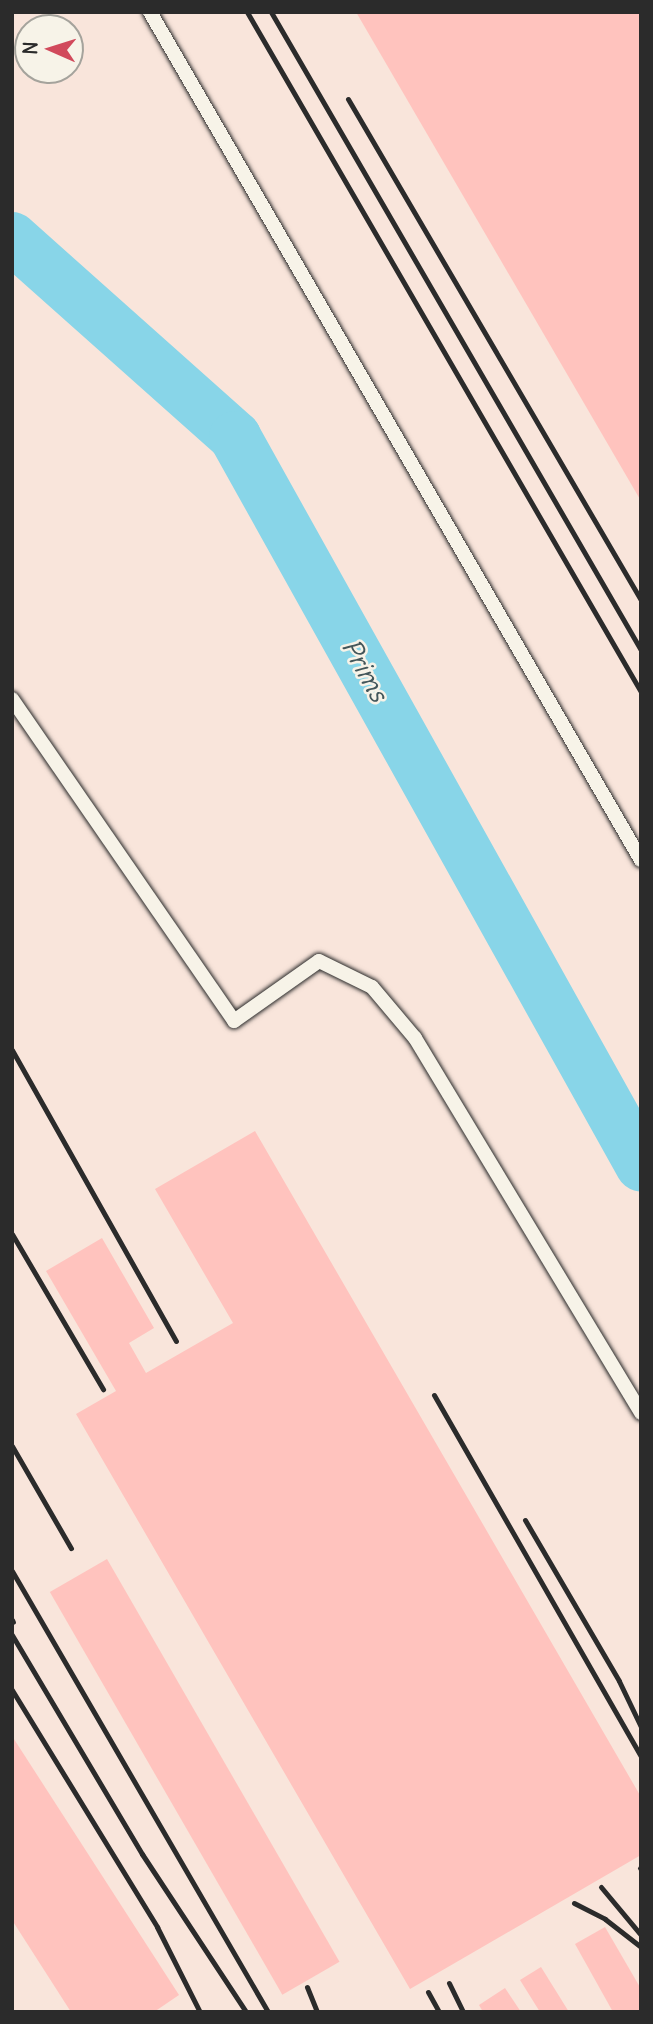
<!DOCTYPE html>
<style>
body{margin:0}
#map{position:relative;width:653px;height:2024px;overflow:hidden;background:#f7f3e8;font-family:Delius,sans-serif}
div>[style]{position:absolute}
.built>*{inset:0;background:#f9e5db}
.river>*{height:52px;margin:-26px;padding:0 26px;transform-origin:26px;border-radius:26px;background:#88d5e8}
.building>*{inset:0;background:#ffc3be;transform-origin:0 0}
.roads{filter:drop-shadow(0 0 2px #2b2b2b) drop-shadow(0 0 2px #2b2b2b)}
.lane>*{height:14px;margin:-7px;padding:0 7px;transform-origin:7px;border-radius:7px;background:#f7f3e8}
.rail>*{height:5px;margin:-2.5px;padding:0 2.5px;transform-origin:2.5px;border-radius:2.5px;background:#2b2b2b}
span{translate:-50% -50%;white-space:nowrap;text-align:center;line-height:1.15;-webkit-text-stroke:5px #f7f3e8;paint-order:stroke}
.water-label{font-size:26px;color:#42565a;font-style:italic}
.frame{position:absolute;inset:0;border:14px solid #2b2b2b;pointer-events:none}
.north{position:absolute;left:14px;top:14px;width:70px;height:70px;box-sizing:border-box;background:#f7f3e8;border:2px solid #a5a39c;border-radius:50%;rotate:273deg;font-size:19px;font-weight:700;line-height:28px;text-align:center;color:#2b2b2b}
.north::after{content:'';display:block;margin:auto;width:24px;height:32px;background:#d1495b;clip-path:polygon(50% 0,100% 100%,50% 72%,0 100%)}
</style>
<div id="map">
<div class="built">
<div style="clip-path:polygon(evenodd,12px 12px,641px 12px,641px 2012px,12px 2012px,12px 12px,28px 28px,70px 28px,70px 70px,28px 70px,28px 28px)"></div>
</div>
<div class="river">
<div style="left:12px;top:238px;width:299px;rotate:41.7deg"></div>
<div style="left:235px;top:437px;width:834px;rotate:60.85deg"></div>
</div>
<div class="building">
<div style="clip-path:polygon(356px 12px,641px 12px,641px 501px)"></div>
<div style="clip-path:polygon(255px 1131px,641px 1797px,641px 1855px,410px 1989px,76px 1414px,116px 1391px,46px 1271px,102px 1238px,154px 1328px,129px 1343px,146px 1373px,233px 1323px,155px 1189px)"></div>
<div style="left:107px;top:1559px;width:465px;height:66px;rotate:60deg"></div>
<div style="clip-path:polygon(12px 1736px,179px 1995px,154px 2012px,71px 2012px,12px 1920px)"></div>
<div style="clip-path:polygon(605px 1927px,641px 1989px,641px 2012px,613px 2012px,575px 1944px)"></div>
<div style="clip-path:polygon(541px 1967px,569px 2012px,540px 2012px,520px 1980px)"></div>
<div style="clip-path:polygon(505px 1988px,521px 2012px,483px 2012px,479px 2005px)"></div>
</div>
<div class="roads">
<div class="lane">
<div style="left:150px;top:12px;width:980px;rotate:59.93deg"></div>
<div style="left:12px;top:699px;width:391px;rotate:55.4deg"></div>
<div style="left:234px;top:1021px;width:104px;rotate:-35.2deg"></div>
<div style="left:319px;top:961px;width:59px;rotate:26.1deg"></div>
<div style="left:372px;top:987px;width:67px;rotate:49.9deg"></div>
<div style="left:415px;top:1038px;width:438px;rotate:58.9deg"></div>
</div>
</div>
<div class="rail">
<div style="left:247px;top:12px;width:786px;rotate:59.91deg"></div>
<div style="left:271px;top:12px;width:738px;rotate:59.89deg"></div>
<div style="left:348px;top:99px;width:580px;rotate:59.68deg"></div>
<div style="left:12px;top:1050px;width:334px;rotate:60.6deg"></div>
<div style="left:12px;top:1234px;width:180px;rotate:59.6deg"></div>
<div style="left:434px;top:1395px;width:416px;rotate:60.2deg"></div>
<div style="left:12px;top:1446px;width:118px;rotate:60deg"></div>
<div style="left:525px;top:1520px;width:186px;rotate:59.7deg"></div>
<div style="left:619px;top:1681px;width:51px;rotate:64.4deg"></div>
<div style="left:12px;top:1571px;width:510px;rotate:59.86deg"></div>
<div style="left:12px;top:1620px;width:2px;rotate:63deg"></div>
<div style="left:12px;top:1635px;width:255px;rotate:59.3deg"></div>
<div style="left:142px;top:1854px;width:189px;rotate:56.6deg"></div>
<div style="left:12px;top:1690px;width:278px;rotate:58.5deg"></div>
<div style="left:157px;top:1927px;width:95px;rotate:63.2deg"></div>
<div style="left:640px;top:1868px;width:1px;rotate:45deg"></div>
<div style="left:601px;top:1887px;width:62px;rotate:50.2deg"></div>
<div style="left:574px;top:1903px;width:35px;rotate:27deg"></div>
<div style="left:605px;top:1919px;width:46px;rotate:37.9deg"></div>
<div style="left:449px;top:1983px;width:32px;rotate:64deg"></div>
<div style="left:307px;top:1987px;width:27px;rotate:68deg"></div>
<div style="left:428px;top:1992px;width:23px;rotate:61deg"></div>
</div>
<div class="water-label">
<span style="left:365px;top:670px;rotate:61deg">Prims</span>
</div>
<div class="frame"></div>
<div class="north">N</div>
</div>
